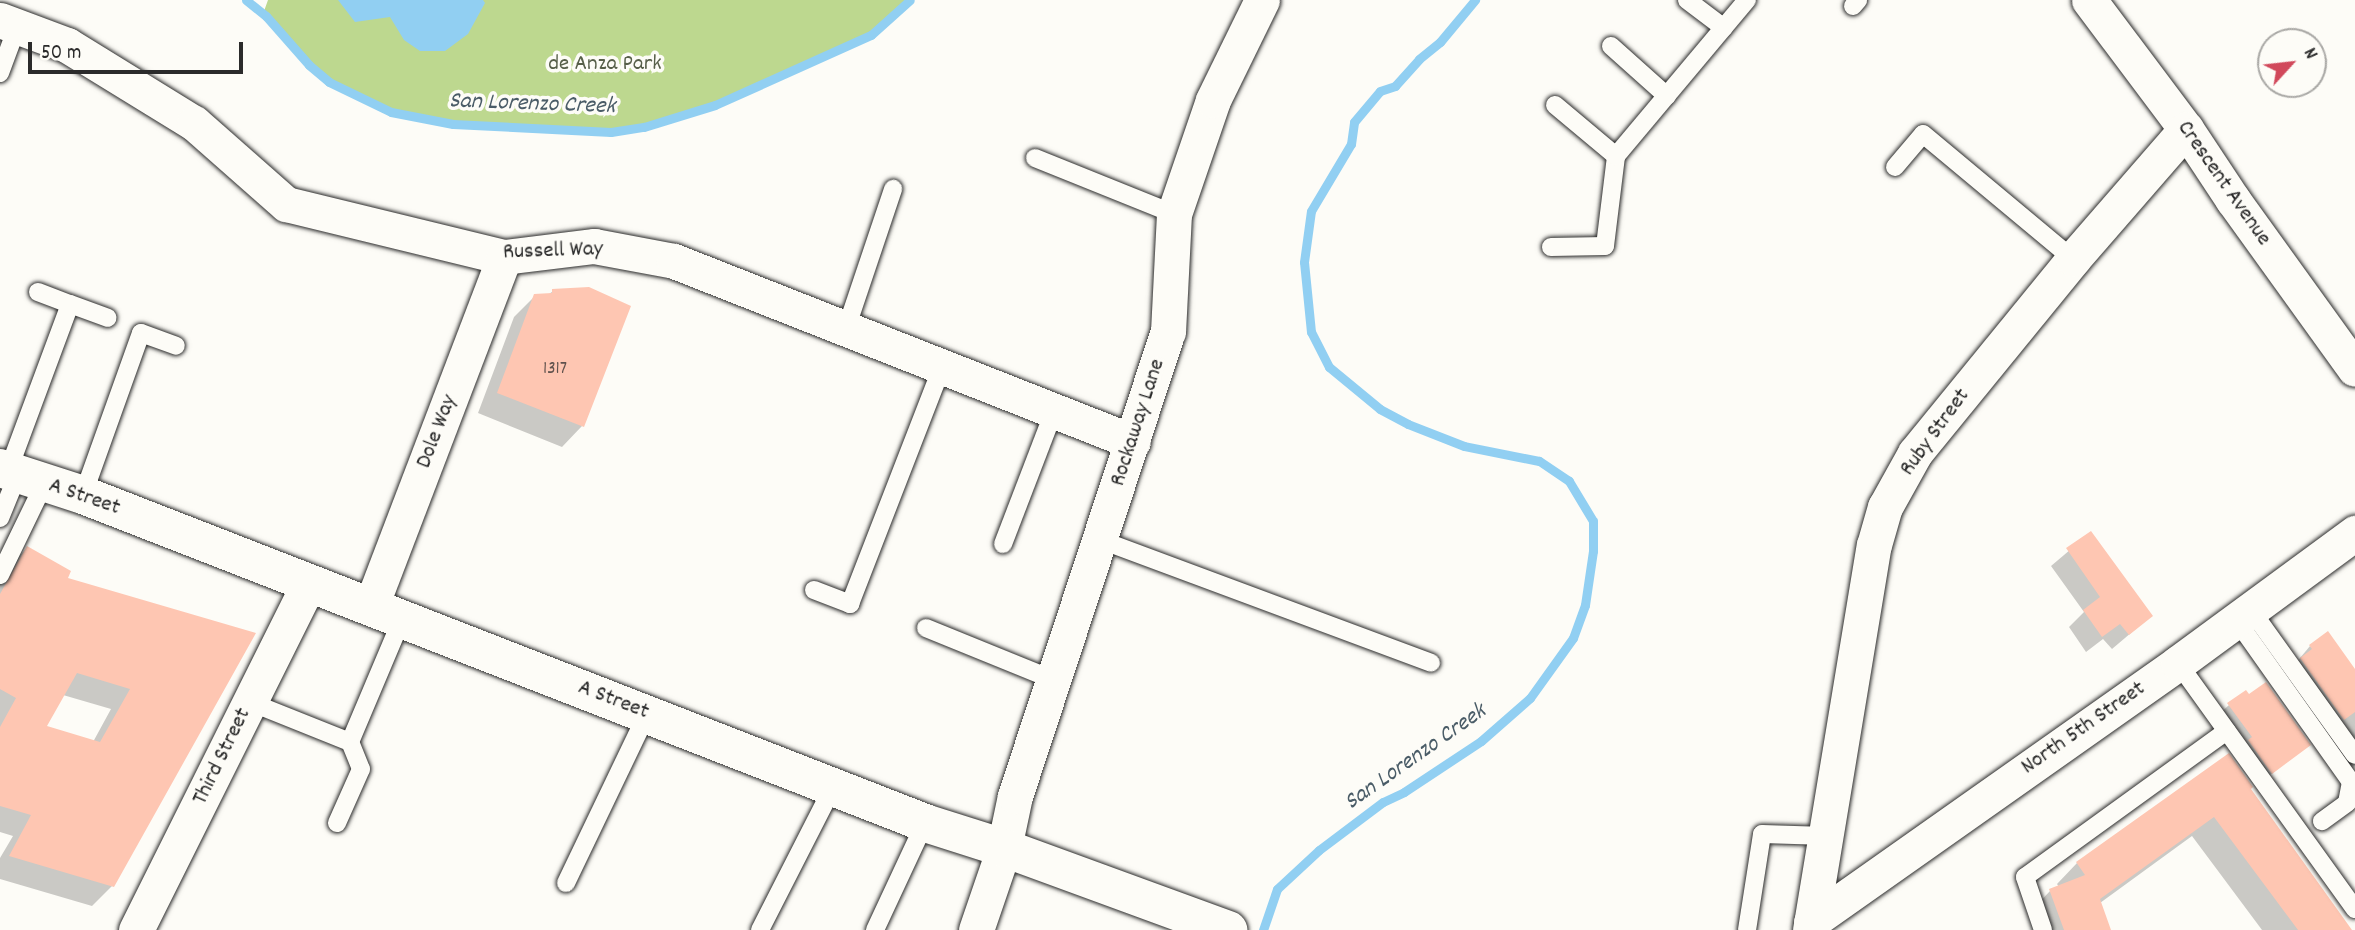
<!DOCTYPE html>
<style>
body{margin:0}
#map{position:relative;width:2355px;height:930px;overflow:hidden;background:#fdfcf7;font-family:Dekko,sans-serif}
div>[style]{position:absolute}
.green>*{inset:0;background:#bdd88f}
.water>*{inset:0;background:#91cff2}
.shadow>*{inset:0;background:#0003}
.stream>*{height:9px;margin:-4.5px;padding:0 4.5px;transform-origin:4.5px;border-radius:4.5px;background:#91cff2}
.building>*{inset:0;background:#fec6b2}
.roads{filter:drop-shadow(0 0 2px #2b2b2b) drop-shadow(0 0 2px #2b2b2b)}
.service>*{height:18px;margin:-9px;padding:0 9px;transform-origin:9px;border-radius:9px;background:#fdfcf7}
.minor>*{height:35px;margin:-17.5px;padding:0 17.5px;transform-origin:17.5px;border-radius:17.5px;background:#fdfcf7}
.secondary>*{height:38px;margin:-19px;padding:0 19px;transform-origin:19px;border-radius:19px;background:#fdfcf7}
span{translate:-50% -50%;white-space:nowrap;text-align:center;line-height:1.15;-webkit-text-stroke:7px #fdfcf7;paint-order:stroke}
.number-label{font-size:19px;color:#60524d}
.number-label span{-webkit-text-stroke-width:0}
.park-label{font-size:23px;color:#575f49}
.street-label{font-size:23px;color:#2b2b2b}
.water-label{font-size:24px;color:#4a5c67;font-style:italic}
.north{position:absolute;left:2257px;top:28px;width:70px;height:70px;box-sizing:border-box;background:#fdfcf7;border:2px solid #a9a8a5;border-radius:50%;rotate:63deg;font-size:19px;font-weight:700;line-height:28px;text-align:center;color:#2b2b2b}
.north::after{content:'';display:block;margin:auto;width:24px;height:32px;background:#d1495b;clip-path:polygon(50% 0,100% 100%,50% 72%,0 100%)}
.scale{position:absolute;left:28px;top:42px;width:215px;height:32px;box-sizing:border-box;border:4px solid #2b2b2b;border-top:0;padding-left:9px;font-size:21px;line-height:24px;white-space:nowrap;color:#2b2b2b;-webkit-text-stroke:5px #fdfcf7;paint-order:stroke}
</style>
<div id="map">
<div class="green">
<div style="clip-path:polygon(268px 0,911px 0,871px 35px,715px 105px,644px 127px,611px 132px,474px 123px,452px 126px,409px 118px,372px 104px,329px 82px,297px 54px,263px 14px)"></div>
</div>
<div class="water">
<div style="clip-path:polygon(338px 0,483px 0,485px 3px,468px 34px,445px 51px,420px 51px,404px 40px,390px 17px,355px 22px)"></div>
</div>
<div class="shadow">
<div style="clip-path:polygon(553px 291px,582px 426px,562px 447px,478px 413px,514px 317px,535px 296px,548px 295px)"></div>
<div style="clip-path:polygon(2090px 533px,2151px 616px,2112px 649px,2103px 639px,2086px 652px,2069px 627px,2084px 612px,2051px 566px)"></div>
<div style="clip-path:polygon(evenodd,27px 548px,65px 579px,254px 634px,112px 886px,92px 906px,0 879px,0 858px,13px 836px,0 832px,0 581px,7px 568px,27px 548px,63px 695px,111px 709px,93px 742px,44px 727px,63px 695px)"></div>
<div style="clip-path:polygon(2310px 646px,2355px 674px,2355px 742px,2290px 670px)"></div>
<div style="clip-path:polygon(2229px 705px,2308px 745px,2260px 783px,2218px 715px)"></div>
<div style="clip-path:polygon(2249px 790px,2345px 930px,2262px 930px,2192px 836px,2100px 903px,2110px 930px,2036px 930px,2030px 912px,2050px 891px,2059px 887px,2057px 884px,2077px 863px)"></div>
</div>
<div class="stream">
<div style="left:246px;top:0;width:26px;rotate:39deg"></div>
<div style="left:266px;top:16px;width:65px;rotate:48.7deg"></div>
<div style="left:309px;top:65px;width:26px;rotate:40deg"></div>
<div style="left:329px;top:82px;width:69px;rotate:25.8deg"></div>
<div style="left:391px;top:112px;width:63px;rotate:11deg"></div>
<div style="left:453px;top:124px;width:158px;rotate:2.9deg"></div>
<div style="left:611px;top:132px;width:33px;rotate:-9deg"></div>
<div style="left:644px;top:127px;width:74px;rotate:-17.2deg"></div>
<div style="left:715px;top:105px;width:171px;rotate:-24.2deg"></div>
<div style="left:871px;top:35px;width:52px;rotate:-41.9deg"></div>
<div style="left:1263px;top:930px;width:43px;rotate:-71.1deg"></div>
<div style="left:1277px;top:889px;width:57px;rotate:-42.9deg"></div>
<div style="left:1319px;top:850px;width:80px;rotate:-36.9deg"></div>
<div style="left:1383px;top:802px;width:23px;rotate:-25deg"></div>
<div style="left:1404px;top:792px;width:92px;rotate:-33.5deg"></div>
<div style="left:1481px;top:741px;width:65px;rotate:-41.3deg"></div>
<div style="left:1530px;top:698px;width:74px;rotate:-54.4deg"></div>
<div style="left:1573px;top:638px;width:35px;rotate:-70deg"></div>
<div style="left:1585px;top:605px;width:55px;rotate:-81.6deg"></div>
<div style="left:1593px;top:551px;width:30px;rotate:-90deg"></div>
<div style="left:1593px;top:521px;width:47px;rotate:-121deg"></div>
<div style="left:1569px;top:481px;width:36px;rotate:-146deg"></div>
<div style="left:1539px;top:461px;width:76px;rotate:-168.7deg"></div>
<div style="left:1464px;top:446px;width:60px;rotate:-158.6deg"></div>
<div style="left:1408px;top:424px;width:32px;rotate:-152deg"></div>
<div style="left:1380px;top:409px;width:66px;rotate:-140.5deg"></div>
<div style="left:1329px;top:367px;width:39px;rotate:-117deg"></div>
<div style="left:1311px;top:332px;width:70px;rotate:-95.7deg"></div>
<div style="left:1304px;top:262px;width:51px;rotate:-82.2deg"></div>
<div style="left:1311px;top:211px;width:78px;rotate:-59.2deg"></div>
<div style="left:1351px;top:144px;width:22px;rotate:-82deg"></div>
<div style="left:1354px;top:122px;width:40px;rotate:-50deg"></div>
<div style="left:1380px;top:91px;width:16px;rotate:-18deg"></div>
<div style="left:1395px;top:86px;width:36px;rotate:-48deg"></div>
<div style="left:1419px;top:59px;width:27px;rotate:-39deg"></div>
<div style="left:1440px;top:42px;width:55px;rotate:-50.2deg"></div>
</div>
<div class="building">
<div style="clip-path:polygon(589px 287px,631px 306px,584px 427px,497px 393px,534px 294px,552px 293px,552px 289px)"></div>
<div style="clip-path:polygon(2091px 531px,2153px 616px,2129px 635px,2120px 624px,2102px 637px,2083px 610px,2100px 597px,2066px 548px)"></div>
<div style="clip-path:polygon(evenodd,27px 546px,71px 571px,68px 578px,256px 633px,114px 887px,9px 856px,31px 815px,0 806px,0 727px,16px 698px,0 689px,0 594px,27px 546px,77px 673px,130px 689px,100px 742px,47px 726px,77px 673px)"></div>
<div style="clip-path:polygon(2328px 631px,2355px 669px,2355px 712px,2344px 720px,2300px 658px,2312px 649px,2309px 645px)"></div>
<div style="clip-path:polygon(2266px 682px,2311px 745px,2272px 774px,2248px 740px,2252px 737px,2227px 703px,2246px 690px,2249px 694px)"></div>
<div style="clip-path:polygon(2229px 753px,2253px 787px,2251px 789px,2352px 930px,2298px 930px,2214px 817px,2100px 899px,2111px 930px,2064px 930px,2049px 889px,2085px 875px,2076px 862px)"></div>
</div>
<div class="roads">
<div class="service">
<div style="left:1687px;top:0;width:46px;rotate:37.1deg"></div>
<div style="left:1853px;top:6px;width:8px;rotate:-50deg"></div>
<div style="left:1611px;top:46px;width:75px;rotate:41.8deg"></div>
<div style="left:0;top:73px;width:49px;rotate:-69.7deg"></div>
<div style="left:1555px;top:105px;width:80px;rotate:39.9deg"></div>
<div style="left:1035px;top:158px;width:150px;rotate:21.9deg"></div>
<div style="left:1895px;top:167px;width:43px;rotate:-49.7deg"></div>
<div style="left:1923px;top:134px;width:195px;rotate:39.8deg"></div>
<div style="left:1551px;top:247px;width:54px;rotate:-1.1deg"></div>
<div style="left:1605px;top:246px;width:91px;rotate:-83deg"></div>
<div style="left:1616px;top:156px;width:204px;rotate:-50deg"></div>
<div style="left:38px;top:292px;width:34px;rotate:21deg"></div>
<div style="left:846px;top:329px;width:148px;rotate:-71.4deg"></div>
<div style="left:8px;top:471px;width:178px;rotate:-69.6deg"></div>
<div style="left:70px;top:304px;width:40px;rotate:20.2deg"></div>
<div style="left:83px;top:495px;width:172px;rotate:-70.3deg"></div>
<div style="left:141px;top:333px;width:37px;rotate:20deg"></div>
<div style="left:0;top:518px;width:48px;rotate:-67.8deg"></div>
<div style="left:1101px;top:540px;width:352px;rotate:20.4deg"></div>
<div style="left:1003px;top:544px;width:142px;rotate:-69deg"></div>
<div style="left:0;top:575px;width:101px;rotate:-64.2deg"></div>
<div style="left:814px;top:590px;width:39px;rotate:21deg"></div>
<div style="left:850px;top:604px;width:254px;rotate:-68.8deg"></div>
<div style="left:2251px;top:610px;width:178px;rotate:54.4deg"></div>
<div style="left:2237px;top:621px;width:197px;rotate:54.7deg"></div>
<div style="left:2351px;top:782px;width:21px;rotate:101deg"></div>
<div style="left:2347px;top:803px;width:31px;rotate:144deg"></div>
<div style="left:926px;top:628px;width:138px;rotate:22.1deg"></div>
<div style="left:2178px;top:663px;width:303px;rotate:54.3deg"></div>
<div style="left:250px;top:702px;width:108px;rotate:21.8deg"></div>
<div style="left:337px;top:823px;width:59px;rotate:-66deg"></div>
<div style="left:361px;top:769px;width:29px;rotate:-112deg"></div>
<div style="left:350px;top:742px;width:134px;rotate:-67.1deg"></div>
<div style="left:566px;top:883px;width:187px;rotate:-64.4deg"></div>
<div style="left:760px;top:930px;width:161px;rotate:-63deg"></div>
<div style="left:875px;top:930px;width:118px;rotate:-65deg"></div>
<div style="left:1747px;top:930px;width:97px;rotate:-81.1deg"></div>
<div style="left:1762px;top:834px;width:65px;rotate:1.8deg"></div>
<div style="left:2043px;top:930px;width:56px;rotate:-108.8deg"></div>
<div style="left:2025px;top:877px;width:249px;rotate:-35.9deg"></div>
</div>
<div class="minor">
<div style="left:2089px;top:0;width:161px;rotate:53.1deg"></div>
<div style="left:2186px;top:129px;width:85px;rotate:56.5deg"></div>
<div style="left:2233px;top:200px;width:208px;rotate:54.2deg"></div>
<div style="left:0;top:20px;width:72px;rotate:20.5deg"></div>
<div style="left:67px;top:45px;width:149px;rotate:31.6deg"></div>
<div style="left:194px;top:123px;width:123px;rotate:41.4deg"></div>
<div style="left:286px;top:204px;width:224px;rotate:13.7deg"></div>
<div style="left:504px;top:257px;width:91px;rotate:-7deg"></div>
<div style="left:594px;top:246px;width:81px;rotate:10.6deg"></div>
<div style="left:674px;top:261px;width:493px;rotate:21.5deg"></div>
<div style="left:371px;top:606px;width:373px;rotate:-69.1deg"></div>
<div style="left:1811px;top:922px;width:449px;rotate:-35.2deg"></div>
<div style="left:2178px;top:663px;width:220px;rotate:-36.3deg"></div>
<div style="left:136px;top:930px;width:388px;rotate:-63.5deg"></div>
<div style="left:976px;top:930px;width:87px;rotate:-71.1deg"></div>
<div style="left:1004px;top:848px;width:53px;rotate:-78.1deg"></div>
<div style="left:1015px;top:796px;width:489px;rotate:-71.8deg"></div>
<div style="left:1168px;top:332px;width:118px;rotate:-87.1deg"></div>
<div style="left:1174px;top:214px;width:120px;rotate:-71.1deg"></div>
<div style="left:1213px;top:100px;width:111px;rotate:-63.9deg"></div>
<div style="left:1810px;top:930px;width:390px;rotate:-80.6deg"></div>
<div style="left:1874px;top:545px;width:40px;rotate:-74deg"></div>
<div style="left:1885px;top:507px;width:62px;rotate:-60.9deg"></div>
<div style="left:1915px;top:453px;width:250px;rotate:-50.8deg"></div>
<div style="left:2073px;top:259px;width:172px;rotate:-49deg"></div>
</div>
<div class="secondary">
<div style="left:0;top:468px;width:87px;rotate:18deg"></div>
<div style="left:83px;top:495px;width:904px;rotate:21.28deg"></div>
<div style="left:925px;top:823px;width:83px;rotate:17.6deg"></div>
<div style="left:1004px;top:848px;width:239px;rotate:20.1deg"></div>
</div>
</div>
<div class="number-label">
<span style="left:555px;top:370px">1317</span>
</div>
<div class="park-label">
<span style="left:605px;top:65px">de Anza Park</span>
</div>
<div class="street-label">
<span style="left:2223px;top:184px;rotate:55deg">Crescent Avenue</span>
<span style="left:553px;top:252px;rotate:-2deg">Russell Way</span>
<span style="left:1139px;top:423px;rotate:-72deg">Rockaway Lane</span>
<span style="left:438px;top:432px;rotate:-69deg">Dole Way</span>
<span style="left:1936px;top:433px;rotate:-54deg">Ruby Street</span>
<span style="left:84px;top:498px;rotate:19deg">A Street</span>
<span style="left:613px;top:701px;rotate:21deg">A Street</span>
<span style="left:2084px;top:729px;rotate:-35deg">North 5th Street</span>
<span style="left:223px;top:757px;rotate:-64deg">Third Street</span>
</div>
<div class="water-label">
<span style="left:532px;top:105px;rotate:2deg">San Lorenzo Creek</span>
<span style="left:1416px;top:758px;rotate:-35deg">San Lorenzo Creek</span>
</div>
<div class="north">N</div>
<div class="scale">50 m</div>
</div>
